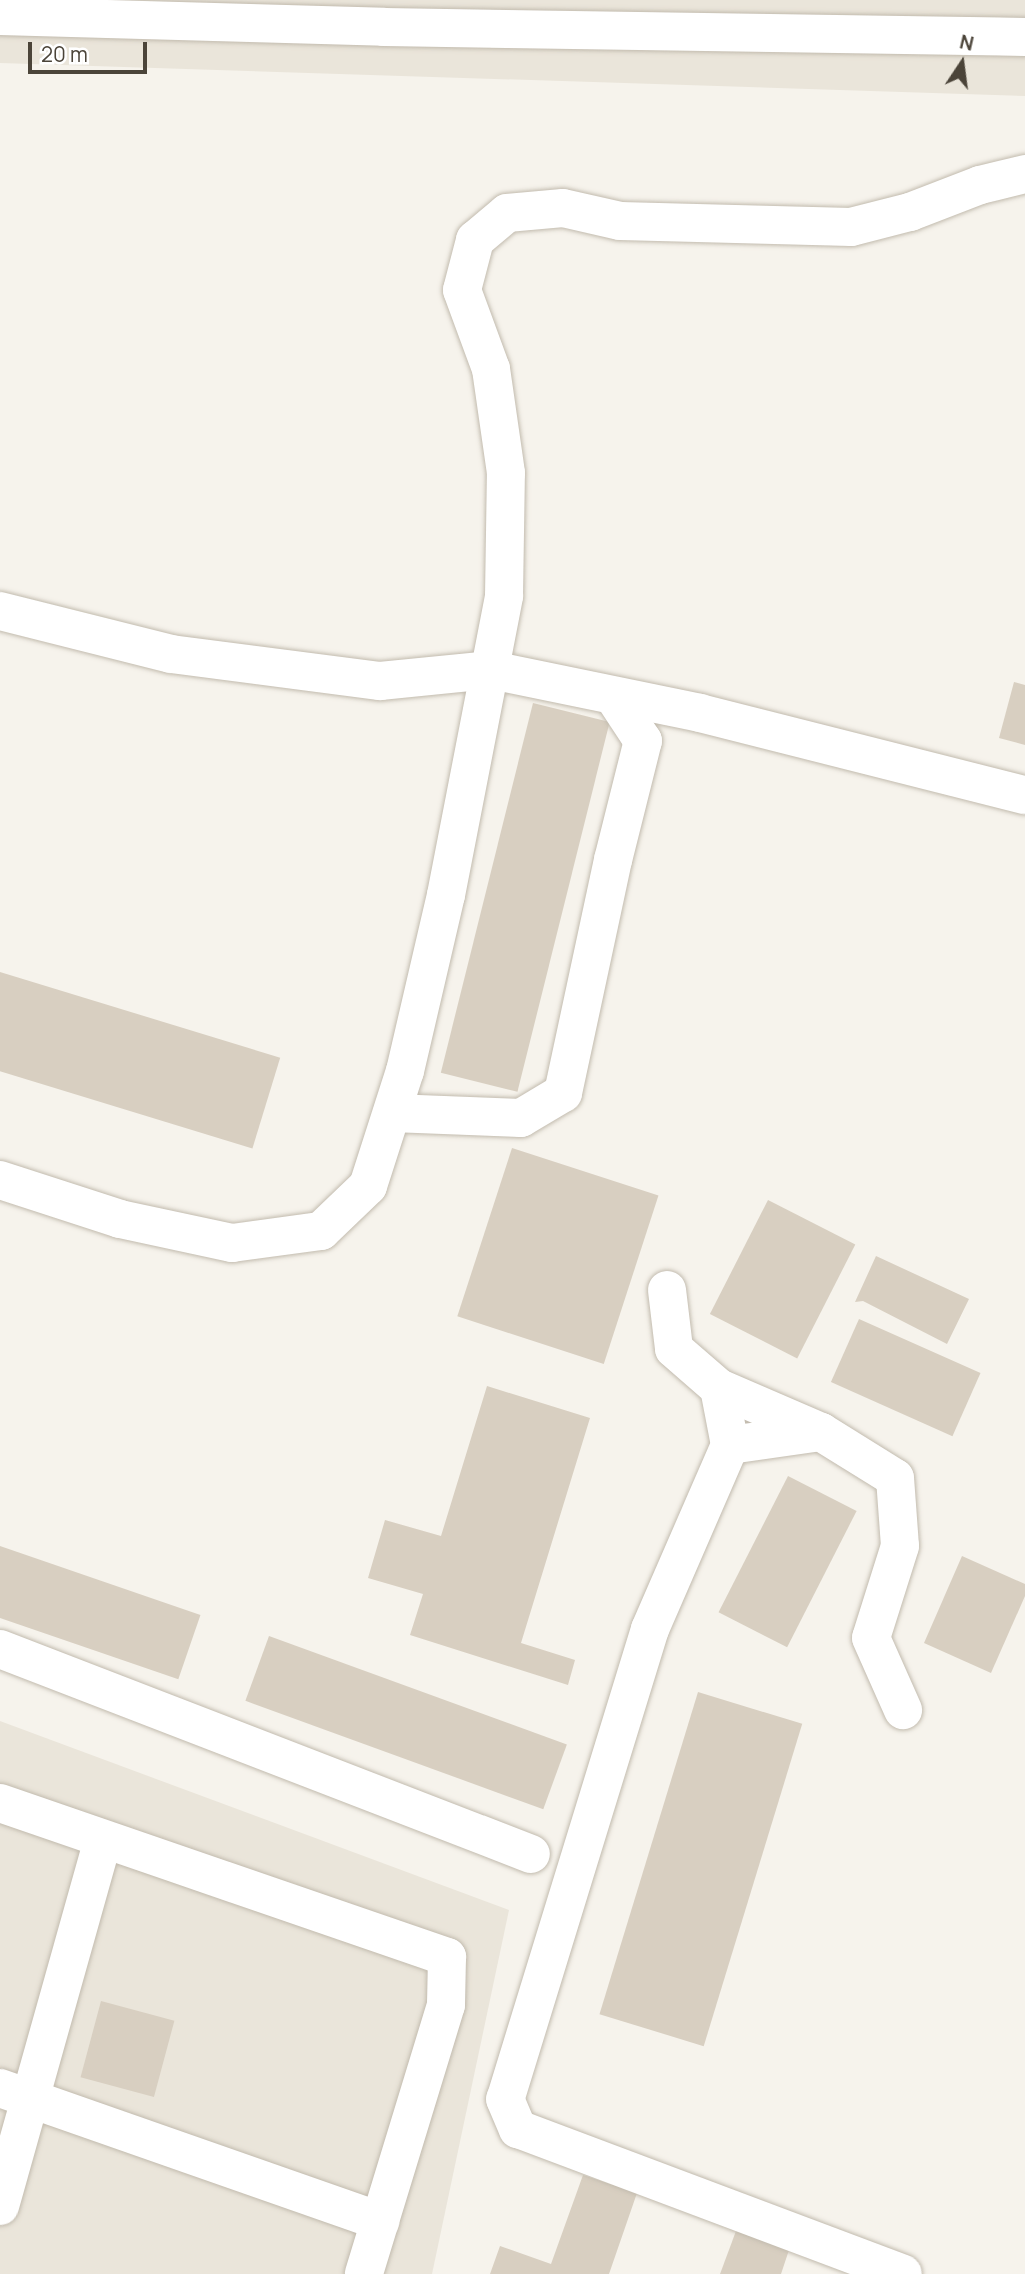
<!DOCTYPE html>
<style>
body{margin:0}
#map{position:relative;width:1025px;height:2274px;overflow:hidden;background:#f6f3ec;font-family:Manrope,sans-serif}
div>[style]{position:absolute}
.residential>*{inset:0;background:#eae5da}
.building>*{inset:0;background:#d8cfc1;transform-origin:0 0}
.roads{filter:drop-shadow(0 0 2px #c2bbae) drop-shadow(0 0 2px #c2bbae)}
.minor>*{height:38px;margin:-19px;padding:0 19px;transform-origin:19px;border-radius:19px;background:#fff}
span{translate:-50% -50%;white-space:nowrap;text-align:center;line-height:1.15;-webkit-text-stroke:7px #fff;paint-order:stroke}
.north{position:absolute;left:927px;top:28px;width:70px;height:70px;-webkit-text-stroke:5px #fff;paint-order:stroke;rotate:13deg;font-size:19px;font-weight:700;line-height:28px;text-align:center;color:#4b4439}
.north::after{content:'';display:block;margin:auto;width:24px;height:32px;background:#4b4439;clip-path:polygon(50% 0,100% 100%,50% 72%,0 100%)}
.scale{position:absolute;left:28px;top:42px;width:119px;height:32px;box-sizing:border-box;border:4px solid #4b4439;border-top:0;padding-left:9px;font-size:21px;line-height:24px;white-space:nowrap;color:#4b4439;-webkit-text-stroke:5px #fff;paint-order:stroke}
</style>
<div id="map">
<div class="residential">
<div style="clip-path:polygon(0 0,1025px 0,1025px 96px,0 63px)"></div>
<div style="clip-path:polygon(0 1721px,509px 1910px,432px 2274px,0 2274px)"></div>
</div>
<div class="building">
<div style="clip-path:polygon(1014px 682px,1025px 685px,1025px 745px,999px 738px)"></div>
<div style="left:533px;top:703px;width:79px;height:381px;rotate:14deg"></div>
<div style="left:0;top:972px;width:293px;height:95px;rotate:17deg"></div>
<div style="left:512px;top:1148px;width:154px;height:177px;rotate:18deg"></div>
<div style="left:768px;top:1200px;width:98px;height:128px;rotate:27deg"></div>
<div style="clip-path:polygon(876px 1256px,969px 1299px,947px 1344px,863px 1301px,855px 1302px)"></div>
<div style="left:859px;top:1319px;width:133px;height:69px;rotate:24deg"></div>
<div style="clip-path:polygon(487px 1386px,590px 1418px,521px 1643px,575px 1660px,568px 1685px,410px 1635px,423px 1594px,368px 1578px,385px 1520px,441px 1536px)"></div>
<div style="left:788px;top:1476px;width:77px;height:153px;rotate:27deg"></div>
<div style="left:0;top:1546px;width:212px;height:68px;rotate:19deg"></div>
<div style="clip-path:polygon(962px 1556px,1025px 1584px,1025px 1596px,991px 1673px,924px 1643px)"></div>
<div style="left:269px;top:1636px;width:317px;height:69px;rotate:20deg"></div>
<div style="left:698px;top:1692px;width:109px;height:337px;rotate:17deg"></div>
<div style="left:101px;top:2001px;width:76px;height:79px;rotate:15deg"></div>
<div style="clip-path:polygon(583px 2175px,637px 2193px,609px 2274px,490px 2274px,500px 2246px,551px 2264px)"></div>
<div style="clip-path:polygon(736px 2231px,789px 2250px,781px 2274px,720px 2274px)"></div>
</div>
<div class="roads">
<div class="minor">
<div style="left:0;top:16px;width:384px;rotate:1.6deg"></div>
<div style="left:384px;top:27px;width:641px;rotate:0.89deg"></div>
<div style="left:0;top:611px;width:176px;rotate:14.1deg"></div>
<div style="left:171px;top:654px;width:211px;rotate:7.4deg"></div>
<div style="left:380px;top:681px;width:112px;rotate:-5.7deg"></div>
<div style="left:491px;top:670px;width:213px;rotate:11.6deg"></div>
<div style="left:700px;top:713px;width:335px;rotate:14.2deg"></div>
<div style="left:392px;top:1113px;width:129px;rotate:2.2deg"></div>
<div style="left:521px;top:1118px;width:49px;rotate:-30.8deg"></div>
<div style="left:563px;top:1093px;width:238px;rotate:-77.9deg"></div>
<div style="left:613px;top:860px;width:123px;rotate:-75.9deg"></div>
<div style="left:643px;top:741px;width:53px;rotate:-123.4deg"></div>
<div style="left:0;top:1180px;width:126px;rotate:18deg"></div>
<div style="left:120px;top:1219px;width:115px;rotate:12.1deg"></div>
<div style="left:232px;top:1243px;width:90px;rotate:-7.7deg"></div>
<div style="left:321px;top:1231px;width:65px;rotate:-43.8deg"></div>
<div style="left:368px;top:1186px;width:121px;rotate:-72.2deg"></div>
<div style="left:405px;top:1071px;width:181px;rotate:-76.9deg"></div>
<div style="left:446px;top:895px;width:305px;rotate:-79deg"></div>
<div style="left:504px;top:596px;width:123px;rotate:-89.1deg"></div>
<div style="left:506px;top:473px;width:105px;rotate:-98.2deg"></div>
<div style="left:491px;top:369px;width:84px;rotate:-110.2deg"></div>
<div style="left:462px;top:290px;width:52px;rotate:-75.4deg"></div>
<div style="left:475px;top:240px;width:42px;rotate:-40.2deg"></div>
<div style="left:507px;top:213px;width:56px;rotate:-5.1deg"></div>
<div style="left:563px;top:208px;width:58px;rotate:12.8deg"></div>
<div style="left:620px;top:221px;width:231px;rotate:1.5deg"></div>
<div style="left:851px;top:227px;width:61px;rotate:-14.3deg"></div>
<div style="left:910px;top:212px;width:75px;rotate:-21.1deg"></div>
<div style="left:980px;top:185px;width:46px;rotate:-13.7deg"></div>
<div style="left:667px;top:1290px;width:59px;rotate:83.2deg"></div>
<div style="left:674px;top:1349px;width:60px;rotate:40.9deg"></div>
<div style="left:719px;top:1388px;width:58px;rotate:79.1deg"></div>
<div style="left:730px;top:1445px;width:201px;rotate:113.5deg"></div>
<div style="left:650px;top:1629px;width:492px;rotate:107.1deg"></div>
<div style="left:505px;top:2099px;width:33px;rotate:67deg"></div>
<div style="left:518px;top:2129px;width:411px;rotate:20.6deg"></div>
<div style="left:719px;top:1388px;width:111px;rotate:23.3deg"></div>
<div style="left:821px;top:1432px;width:92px;rotate:171.9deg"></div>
<div style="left:821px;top:1432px;width:87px;rotate:31.9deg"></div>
<div style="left:895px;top:1478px;width:68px;rotate:85.8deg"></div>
<div style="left:900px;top:1546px;width:96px;rotate:107.5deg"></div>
<div style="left:871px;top:1638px;width:79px;rotate:66deg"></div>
<div style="left:0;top:1649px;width:569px;rotate:21.11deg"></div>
<div style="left:0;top:1803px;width:473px;rotate:19deg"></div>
<div style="left:447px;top:1957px;width:48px;rotate:91.2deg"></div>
<div style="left:446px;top:2005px;width:281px;rotate:107deg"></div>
<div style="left:0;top:2088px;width:403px;rotate:19.3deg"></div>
<div style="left:0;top:2206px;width:380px;rotate:-74.3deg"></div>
</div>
</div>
<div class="north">N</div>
<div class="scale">20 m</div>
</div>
